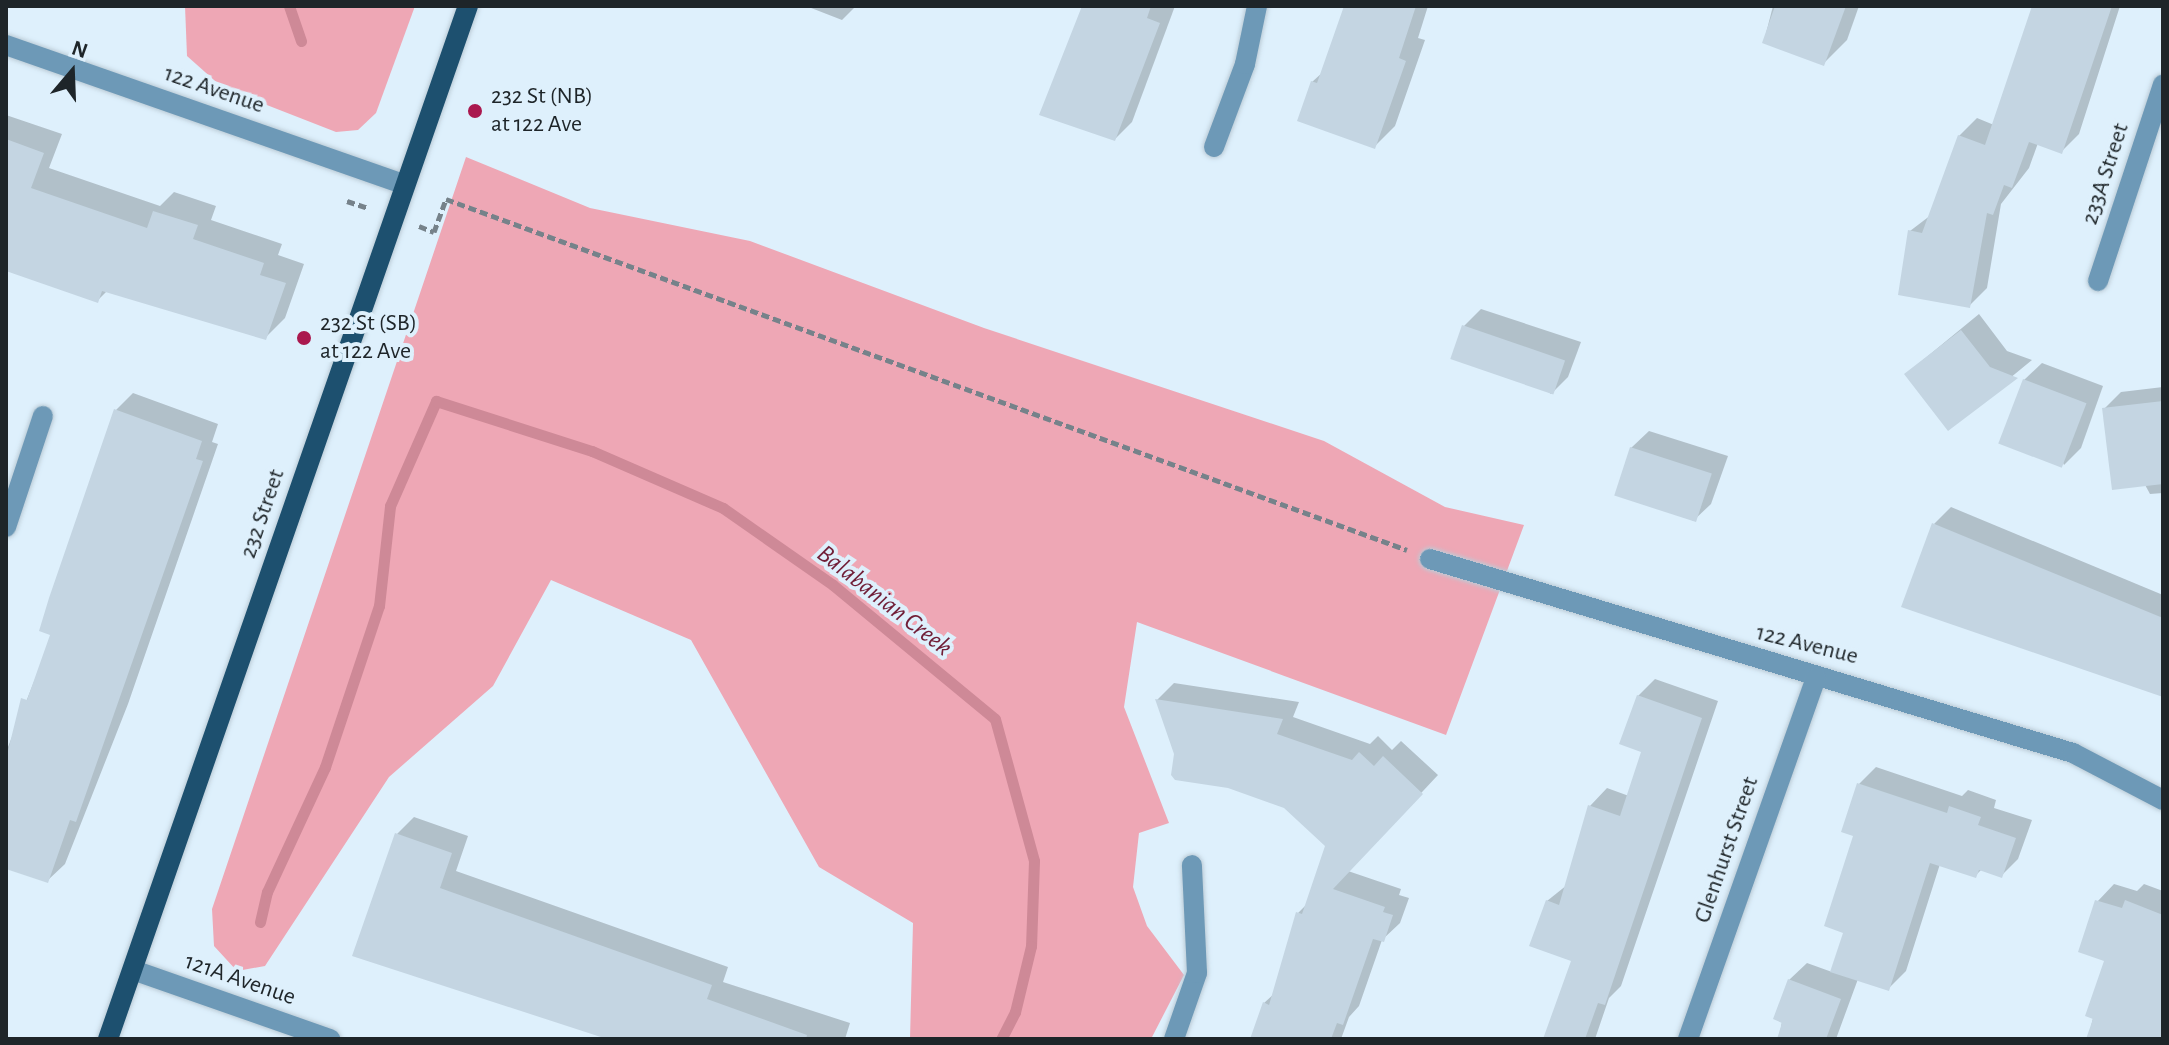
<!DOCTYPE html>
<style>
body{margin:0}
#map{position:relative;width:2169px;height:1045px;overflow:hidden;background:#def0fc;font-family:"Alegreya Sans",sans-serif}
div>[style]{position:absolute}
.forest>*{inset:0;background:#eea7b5}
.shadow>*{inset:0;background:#0003}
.stream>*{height:11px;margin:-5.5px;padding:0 5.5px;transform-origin:5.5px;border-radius:5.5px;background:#ce8997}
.building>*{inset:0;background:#c4d5e2;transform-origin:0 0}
.path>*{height:5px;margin-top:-2.5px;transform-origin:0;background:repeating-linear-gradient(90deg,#76828a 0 8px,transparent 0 12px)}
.roads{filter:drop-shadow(0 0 2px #bbcbd6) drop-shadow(0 0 2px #bbcbd6)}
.minor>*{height:20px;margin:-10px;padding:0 10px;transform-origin:10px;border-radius:10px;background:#6d99b7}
.major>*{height:20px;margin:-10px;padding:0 10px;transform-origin:10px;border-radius:10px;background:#1d506f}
.dots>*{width:22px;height:22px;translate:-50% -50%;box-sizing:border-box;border:4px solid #def0fc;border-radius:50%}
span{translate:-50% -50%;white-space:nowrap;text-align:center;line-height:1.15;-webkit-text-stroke:8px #def0fc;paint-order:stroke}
.street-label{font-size:24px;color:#1e2529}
.poi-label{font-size:24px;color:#1e2529}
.left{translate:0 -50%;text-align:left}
.water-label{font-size:26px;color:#701e37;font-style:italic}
.frame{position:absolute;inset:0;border:8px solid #1e2529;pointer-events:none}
.north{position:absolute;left:32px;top:32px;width:80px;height:80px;-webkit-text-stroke:6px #def0fc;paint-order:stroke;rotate:19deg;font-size:22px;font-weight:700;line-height:32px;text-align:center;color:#1e2529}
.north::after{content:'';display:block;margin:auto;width:28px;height:36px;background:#1e2529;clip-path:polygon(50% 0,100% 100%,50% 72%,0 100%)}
</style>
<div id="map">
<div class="forest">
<div style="clip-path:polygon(185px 6px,415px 6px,376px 113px,358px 130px,336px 132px,223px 88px,187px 56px)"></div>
<div style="clip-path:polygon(466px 157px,590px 208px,750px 241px,984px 328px,1324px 441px,1445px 507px,1524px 525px,1446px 735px,1137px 622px,1124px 707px,1169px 823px,1139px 833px,1133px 887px,1147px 926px,1184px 975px,1151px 1039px,910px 1039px,913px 923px,819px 867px,691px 640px,551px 580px,493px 686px,389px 777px,265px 966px,237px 971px,214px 946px,212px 909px)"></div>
</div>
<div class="shadow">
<div style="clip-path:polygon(806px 6px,856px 6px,842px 20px)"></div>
<div style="clip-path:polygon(1084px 6px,1175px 6px,1132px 122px,1115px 139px)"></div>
<div style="clip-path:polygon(1345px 6px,1428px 6px,1418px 38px,1425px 40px,1395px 126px,1375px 146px,1312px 82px,1323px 72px)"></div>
<div style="clip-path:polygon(1773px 6px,1859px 6px,1847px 40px,1824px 63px,1764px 41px)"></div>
<div style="clip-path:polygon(2035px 6px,2120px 6px,2079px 134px,2061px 152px,2038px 143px,2029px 168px,2001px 204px,1987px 288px,1970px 305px,1910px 231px,1931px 215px,1959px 136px,1977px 118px,1994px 125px)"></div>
<div style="clip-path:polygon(6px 115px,62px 134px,49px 168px,160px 206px,174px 192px,216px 206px,211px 220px,282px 244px,278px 255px,304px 264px,285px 318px,266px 337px,108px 290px,98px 300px,6px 259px)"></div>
<div style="clip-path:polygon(1481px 309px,1581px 342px,1568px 377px,1551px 394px,1464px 326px)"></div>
<div style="clip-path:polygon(1979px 314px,2007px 351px,2032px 360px,1949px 428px,1906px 374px)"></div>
<div style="clip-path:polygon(2042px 363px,2103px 386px,2081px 448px,2064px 465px,2024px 380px)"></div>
<div style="clip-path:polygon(2163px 387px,2163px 493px,2150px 494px,2104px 409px,2121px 392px)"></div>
<div style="clip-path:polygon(133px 393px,218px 424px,212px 442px,218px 444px,128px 704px,65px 864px,47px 881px,6px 866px,6px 752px,53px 634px,116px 410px)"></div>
<div style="clip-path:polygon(1649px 431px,1728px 456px,1711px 504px,1693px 521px,1631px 448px)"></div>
<div style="clip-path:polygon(1951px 507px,2163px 595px,2163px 695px,1934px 524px)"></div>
<div style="clip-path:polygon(1655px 679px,1718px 701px,1621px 986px,1609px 998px,1595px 1039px,1544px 1039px,1573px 960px,1547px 901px,1567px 885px,1590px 806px,1607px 788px,1629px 796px,1644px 751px,1638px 696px)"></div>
<div style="clip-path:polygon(1174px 683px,1299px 702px,1293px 717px,1370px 744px,1378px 736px,1392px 750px,1401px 741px,1438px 775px,1348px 871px,1401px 889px,1399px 895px,1409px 898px,1400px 923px,1382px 940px,1359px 1006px,1349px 1017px,1341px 1039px,1252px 1039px,1264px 1003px,1275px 993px,1298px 913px,1307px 904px,1327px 846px,1285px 806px,1176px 754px,1157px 700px)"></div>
<div style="clip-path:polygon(1876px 767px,1962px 796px,1968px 790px,1996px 800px,1994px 808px,2032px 820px,2018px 859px,2001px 876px,1982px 869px,1975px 876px,1940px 864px,1906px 971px,1888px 989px,1858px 979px,1836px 1039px,1779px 1039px,1789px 980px,1807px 963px,1832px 972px,1846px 931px,1859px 784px)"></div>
<div style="clip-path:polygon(414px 817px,468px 836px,456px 871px,728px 967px,723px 982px,850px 1023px,845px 1039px,626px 1039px,355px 955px,397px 834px)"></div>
<div style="clip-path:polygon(2114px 884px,2137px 891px,2144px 884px,2163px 891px,2163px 1039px,2088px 1039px,2107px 959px,2097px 902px)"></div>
</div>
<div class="stream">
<div style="left:289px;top:6px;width:37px;rotate:71deg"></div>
<div style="left:260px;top:922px;width:31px;rotate:-77deg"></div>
<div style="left:267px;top:892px;width:138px;rotate:-65.1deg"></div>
<div style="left:325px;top:767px;width:170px;rotate:-71.5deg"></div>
<div style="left:379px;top:606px;width:101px;rotate:-83.7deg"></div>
<div style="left:390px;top:506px;width:115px;rotate:-66.3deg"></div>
<div style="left:436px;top:401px;width:164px;rotate:17.8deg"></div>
<div style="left:592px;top:451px;width:143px;rotate:23.5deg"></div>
<div style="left:723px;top:508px;width:134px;rotate:35deg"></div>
<div style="left:833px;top:585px;width:210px;rotate:39.6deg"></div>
<div style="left:995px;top:719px;width:147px;rotate:74.6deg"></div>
<div style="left:1034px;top:861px;width:85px;rotate:92deg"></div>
<div style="left:1031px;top:946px;width:68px;rotate:103.6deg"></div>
<div style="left:1015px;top:1012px;width:30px;rotate:117deg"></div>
</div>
<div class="building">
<div style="clip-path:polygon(1082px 6px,1151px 6px,1147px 18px,1160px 23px,1115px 141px,1039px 115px)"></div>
<div style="clip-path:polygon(1344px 6px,1416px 6px,1399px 58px,1406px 61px,1375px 149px,1297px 121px,1311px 81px,1317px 83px)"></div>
<div style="clip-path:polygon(1775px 6px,1846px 6px,1824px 66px,1762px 43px)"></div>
<div style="clip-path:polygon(2032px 6px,2112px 6px,2062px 154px,2029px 142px,2012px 188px,2004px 185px,1993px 215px,1987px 213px,1970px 308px,1898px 295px,1908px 230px,1922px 233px,1958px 135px,1985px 145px)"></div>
<div style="clip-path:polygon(6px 139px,44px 153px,31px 188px,147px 228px,153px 211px,198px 225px,193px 239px,264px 263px,260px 275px,286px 283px,266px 340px,102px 291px,98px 303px,6px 271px)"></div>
<div style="left:1462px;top:325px;width:109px;height:36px;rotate:19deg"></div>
<div style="clip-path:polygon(1961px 330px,1990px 367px,2018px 378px,1948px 431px,1904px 374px)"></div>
<div style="left:2023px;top:379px;width:68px;height:69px;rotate:21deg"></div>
<div style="clip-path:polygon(2163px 401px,2163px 484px,2112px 490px,2102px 408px)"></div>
<div style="clip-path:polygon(114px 409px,202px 441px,196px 459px,203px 461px,76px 822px,70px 820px,48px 883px,6px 869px,6px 759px,21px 698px,27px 700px,50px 635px,39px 631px,49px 598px)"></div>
<div style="left:1630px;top:447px;width:86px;height:51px;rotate:18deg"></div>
<div style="clip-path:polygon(1932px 523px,2163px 618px,2163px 697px,1901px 607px)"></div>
<div style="clip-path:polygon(1637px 695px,1702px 718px,1605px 1005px,1598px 1003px,1585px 1039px,1543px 1039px,1571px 961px,1529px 946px,1546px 900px,1559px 905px,1588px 805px,1620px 816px,1641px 752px,1619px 744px)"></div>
<div style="clip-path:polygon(1155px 699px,1283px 719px,1277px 734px,1352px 760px,1359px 752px,1374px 766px,1383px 756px,1423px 794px,1333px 889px,1385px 907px,1383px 912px,1393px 915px,1384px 942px,1373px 939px,1343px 1025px,1337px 1023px,1331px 1039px,1250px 1039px,1263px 1002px,1269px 1005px,1296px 912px,1302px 914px,1325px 846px,1284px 808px,1228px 788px,1175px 780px,1171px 775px,1174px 754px)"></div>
<div style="clip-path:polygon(1857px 783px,1947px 813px,1949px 806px,1981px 817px,1978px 825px,2016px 838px,2002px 878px,1979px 870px,1976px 878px,1930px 863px,1889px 991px,1830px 972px,1843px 933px,1824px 926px,1853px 836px,1841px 832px)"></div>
<div style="clip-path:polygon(395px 833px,452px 853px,440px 888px,712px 985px,707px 999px,807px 1035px,806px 1039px,607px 1039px,352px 956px)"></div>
<div style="clip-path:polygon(2095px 900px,2122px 908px,2125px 900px,2163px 915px,2163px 1039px,2086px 1039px,2093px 1019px,2085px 1016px,2104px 961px,2078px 952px)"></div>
<div style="clip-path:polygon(1788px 979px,1841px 999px,1826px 1039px,1777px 1039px,1782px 1023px,1773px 1019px)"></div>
</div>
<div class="path">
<div style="left:347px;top:201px;width:22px;rotate:18deg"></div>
<div style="left:419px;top:226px;width:16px;rotate:22deg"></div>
<div style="left:434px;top:232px;width:35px;rotate:-70deg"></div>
<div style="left:446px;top:199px;width:1023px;rotate:20.06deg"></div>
</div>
<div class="roads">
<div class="minor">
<div style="left:6px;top:45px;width:422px;rotate:19.3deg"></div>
<div style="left:1214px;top:147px;width:89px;rotate:-69.5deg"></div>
<div style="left:1245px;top:64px;width:59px;rotate:-78.3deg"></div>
<div style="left:2098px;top:281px;width:207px;rotate:-71.7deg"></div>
<div style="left:6px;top:527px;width:117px;rotate:-71.6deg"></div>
<div style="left:1430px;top:559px;width:672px;rotate:16.79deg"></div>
<div style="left:2073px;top:753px;width:102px;rotate:27.6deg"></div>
<div style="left:133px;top:970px;width:209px;rotate:19.3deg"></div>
<div style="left:1174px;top:1039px;width:70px;rotate:-70.8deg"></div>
<div style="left:1197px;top:973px;width:108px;rotate:-92.7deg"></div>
<div style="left:1688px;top:1039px;width:383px;rotate:-70.5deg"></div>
</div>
<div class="major">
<div style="left:108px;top:1039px;width:1094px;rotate:-70.79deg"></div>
</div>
</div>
<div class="dots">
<div style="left:475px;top:111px;background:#aa184e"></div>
<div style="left:304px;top:338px;background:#aa184e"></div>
</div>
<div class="street-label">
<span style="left:214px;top:90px;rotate:19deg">122 Avenue</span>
<span style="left:2106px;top:174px;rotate:-72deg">233A Street</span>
<span style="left:263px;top:514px;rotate:-71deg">232 Street</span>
<span style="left:1807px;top:645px;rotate:14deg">122 Avenue</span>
<span style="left:1727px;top:850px;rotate:-71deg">Glenhurst Street</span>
<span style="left:240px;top:980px;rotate:19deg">121A Avenue</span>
</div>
<div class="poi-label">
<span class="left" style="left:491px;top:111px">232 St (NB)<br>at 122 Ave</span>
<span class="left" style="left:320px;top:338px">232 St (SB)<br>at 122 Ave</span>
</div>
<div class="water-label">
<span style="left:884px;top:601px;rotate:38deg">Balabanian Creek</span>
</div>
<div class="frame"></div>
<div class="north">N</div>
</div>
